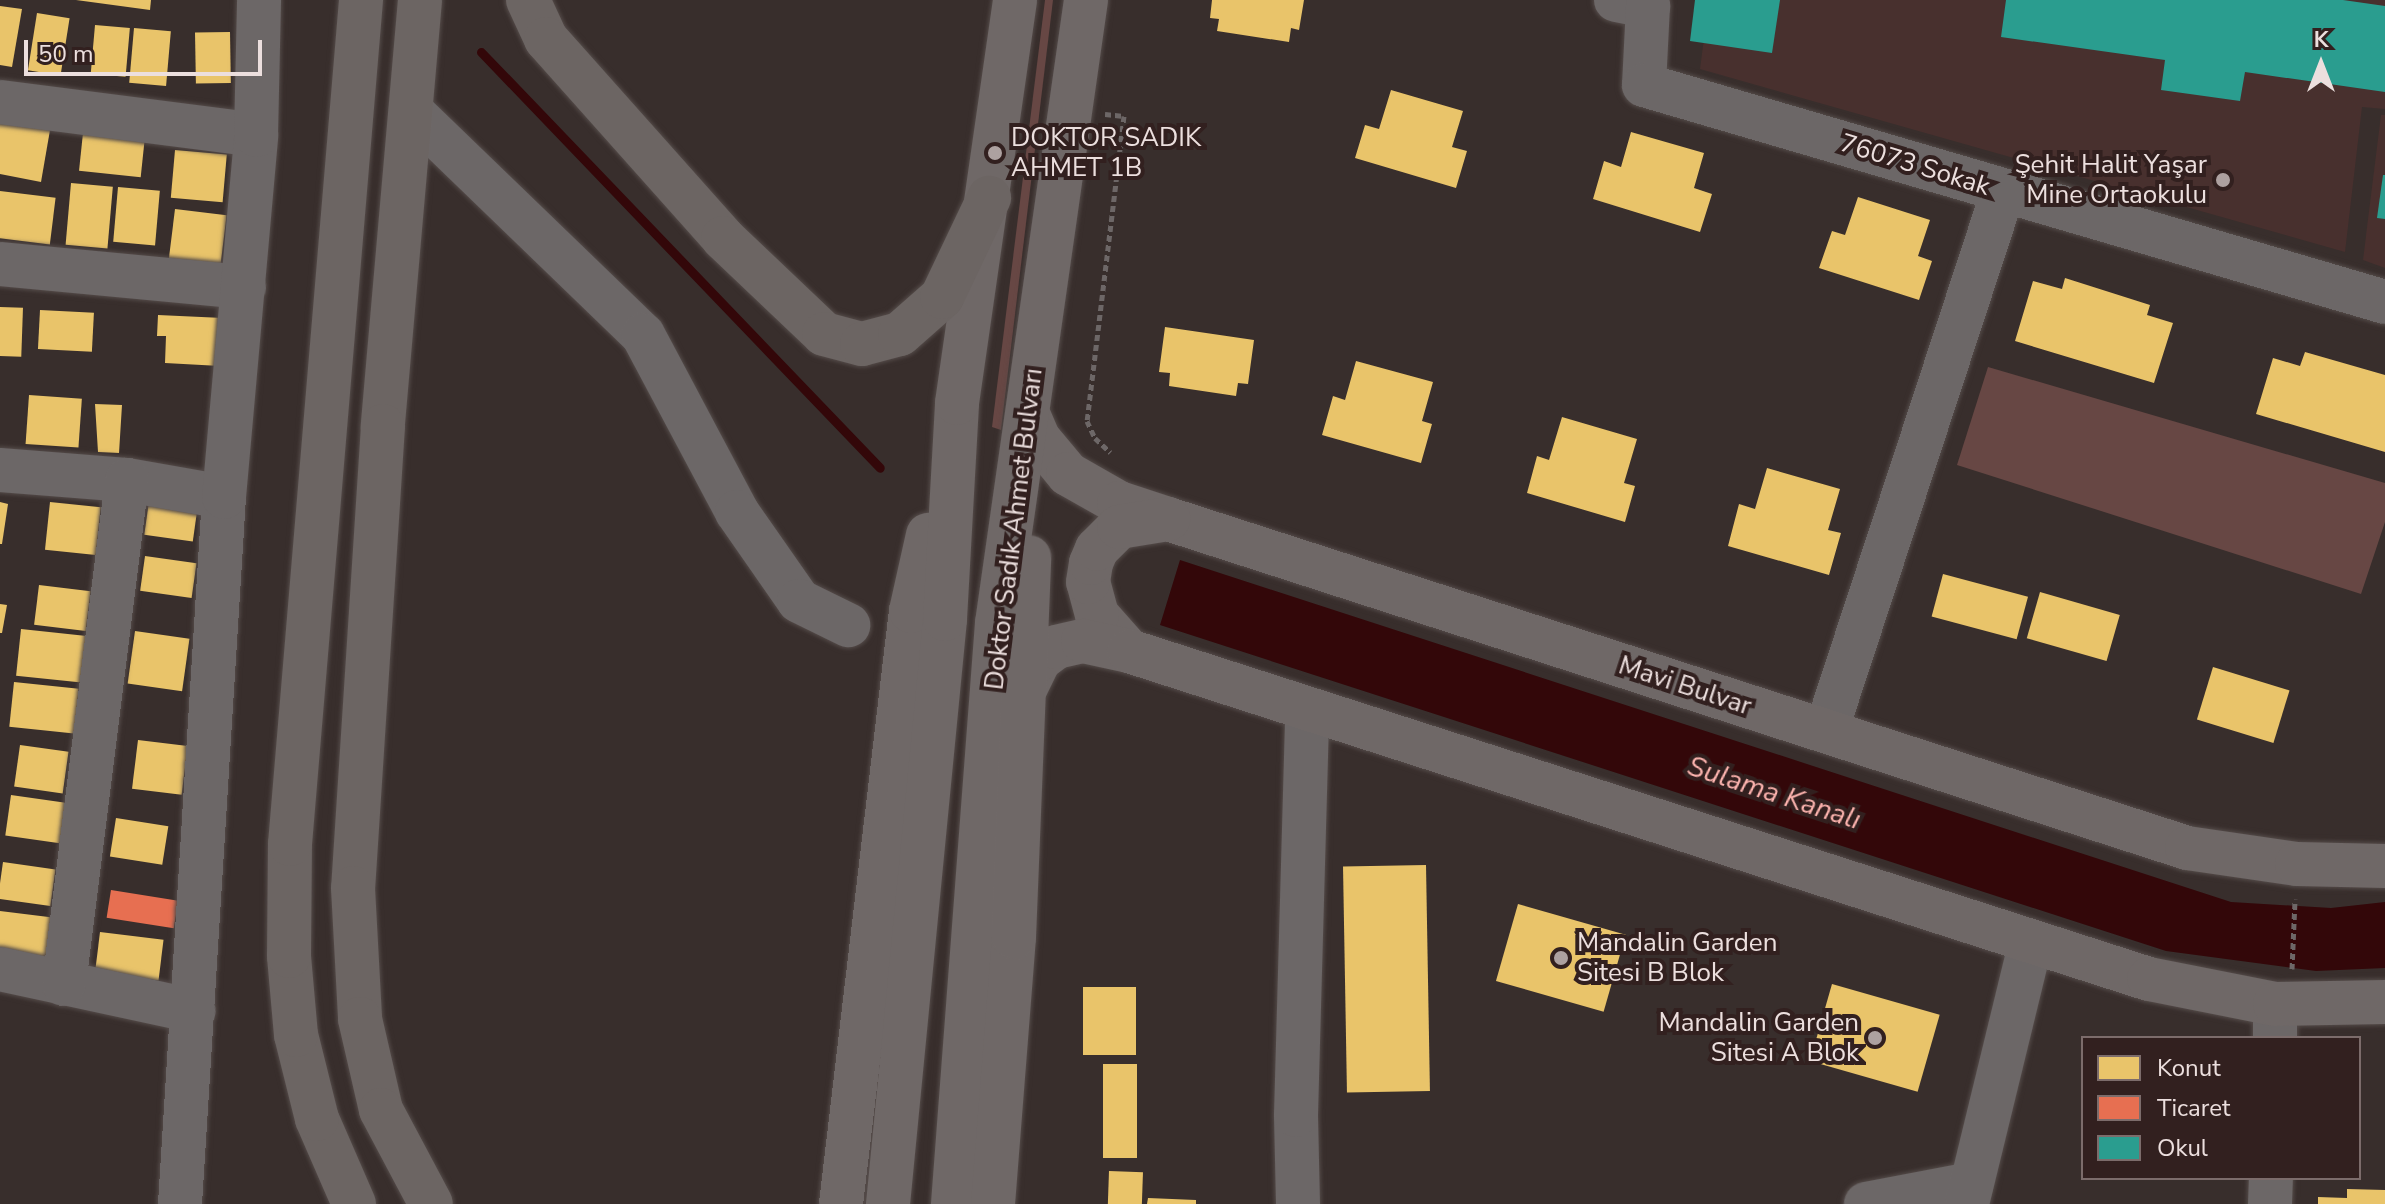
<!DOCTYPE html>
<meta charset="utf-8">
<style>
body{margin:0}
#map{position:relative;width:2385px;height:1204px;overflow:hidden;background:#382e2c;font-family:"Nunito Sans",sans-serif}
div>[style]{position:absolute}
.built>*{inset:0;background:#48302e}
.green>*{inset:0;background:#674744}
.water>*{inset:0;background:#330709}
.homes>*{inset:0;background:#e9c46a;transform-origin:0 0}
.shops>*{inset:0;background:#e76f51;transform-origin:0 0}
.schools>*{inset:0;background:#2a9d8f}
.stream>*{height:9px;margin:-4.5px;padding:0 4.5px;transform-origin:4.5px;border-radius:4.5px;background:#330709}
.path>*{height:5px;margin-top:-2.5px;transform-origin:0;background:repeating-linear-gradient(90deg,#6d6767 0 6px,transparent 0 10px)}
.roads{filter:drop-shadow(0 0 2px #544b49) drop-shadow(0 0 2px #544b49)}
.minor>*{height:44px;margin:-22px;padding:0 22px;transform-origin:22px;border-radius:22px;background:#6c6767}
.major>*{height:44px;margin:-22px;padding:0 22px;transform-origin:22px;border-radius:22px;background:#6f6867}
.highway>*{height:44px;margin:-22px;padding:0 22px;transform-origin:22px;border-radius:22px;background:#6c6563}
.dots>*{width:22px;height:22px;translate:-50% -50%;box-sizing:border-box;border:4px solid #32201f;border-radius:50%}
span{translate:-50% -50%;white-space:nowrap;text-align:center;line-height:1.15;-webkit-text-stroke:8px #32201f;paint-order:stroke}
.poi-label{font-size:26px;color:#ecdfde}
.left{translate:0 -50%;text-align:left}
.right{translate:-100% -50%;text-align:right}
.street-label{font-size:26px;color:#ecdfde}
.water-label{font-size:28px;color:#fdb4af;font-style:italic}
.legend{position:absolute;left:2081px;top:1036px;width:280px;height:144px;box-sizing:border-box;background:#32201f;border:2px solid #7c6c6b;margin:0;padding:10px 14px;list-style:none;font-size:24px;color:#ecdfde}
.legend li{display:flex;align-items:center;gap:16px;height:40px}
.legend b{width:40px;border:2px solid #7c6c6b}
.north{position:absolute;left:2281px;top:24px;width:80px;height:80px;-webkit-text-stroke:6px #32201f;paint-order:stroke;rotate:0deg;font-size:22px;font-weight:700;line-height:32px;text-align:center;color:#ecdfde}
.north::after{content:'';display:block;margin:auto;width:28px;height:36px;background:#ecdfde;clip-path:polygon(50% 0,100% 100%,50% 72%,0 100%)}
.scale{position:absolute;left:24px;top:40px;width:238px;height:36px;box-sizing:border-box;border:4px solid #ecdfde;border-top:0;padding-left:10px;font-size:24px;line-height:28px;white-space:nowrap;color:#ecdfde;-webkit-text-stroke:6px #32201f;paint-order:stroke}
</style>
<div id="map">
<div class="built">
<div style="clip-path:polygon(1709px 0,2385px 0,2385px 109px,2362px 107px,2345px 252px,1700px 69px)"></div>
<div style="clip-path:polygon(2381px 115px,2385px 115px,2385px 268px,2363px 260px)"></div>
</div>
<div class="green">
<div style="clip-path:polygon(1045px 0,1053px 0,1001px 430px,992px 427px)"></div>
<div style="clip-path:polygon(1988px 367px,2385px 483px,2385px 522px,2361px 594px,1957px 465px)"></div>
</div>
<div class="water">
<div style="clip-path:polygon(1180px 560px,2231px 902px,2331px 908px,2385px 902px,2385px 968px,2316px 971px,2166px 951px,1160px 625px)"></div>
</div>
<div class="homes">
<div style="clip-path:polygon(76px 0,151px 0,150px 10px)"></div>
<div style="clip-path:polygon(1212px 0,1304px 0,1299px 30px,1291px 28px,1289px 42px,1217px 31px,1219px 19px,1210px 18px)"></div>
<div style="clip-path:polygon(0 6px,22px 9px,12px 67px,0 65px)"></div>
<div style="left:37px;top:13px;width:33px;height:58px;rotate:9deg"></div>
<div style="left:95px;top:25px;width:35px;height:49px;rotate:5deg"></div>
<div style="left:134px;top:28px;width:37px;height:55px;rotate:5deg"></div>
<div style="left:230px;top:32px;width:51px;height:35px;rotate:89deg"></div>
<div style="clip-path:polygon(1391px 90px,1463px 111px,1452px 147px,1467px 151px,1456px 188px,1355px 158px,1365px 125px,1379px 129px)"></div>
<div style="clip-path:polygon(0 121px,50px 130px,41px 182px,0 174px)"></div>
<div style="clip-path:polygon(1631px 132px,1704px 153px,1694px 188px,1712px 194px,1700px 232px,1593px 199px,1604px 161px,1621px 167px)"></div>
<div style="left:83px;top:133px;width:62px;height:38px;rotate:6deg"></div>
<div style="left:175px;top:150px;width:52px;height:48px;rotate:5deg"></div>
<div style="left:71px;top:183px;width:42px;height:62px;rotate:5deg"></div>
<div style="left:118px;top:187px;width:42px;height:55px;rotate:5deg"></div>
<div style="left:0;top:191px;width:56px;height:47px;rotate:7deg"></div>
<div style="clip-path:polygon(1858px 197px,1930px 220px,1918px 256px,1932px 261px,1919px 300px,1819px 268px,1832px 231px,1845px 235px)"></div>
<div style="left:175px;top:209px;width:52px;height:50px;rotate:7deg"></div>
<div style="clip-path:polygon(2065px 278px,2150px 305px,2147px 315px,2173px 323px,2154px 383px,2015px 341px,2033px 281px,2062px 289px)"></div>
<div style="left:0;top:307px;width:23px;height:49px;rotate:2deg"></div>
<div style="left:40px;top:310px;width:54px;height:39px;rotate:3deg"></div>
<div style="clip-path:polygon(158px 315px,223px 318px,220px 366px,165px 363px,166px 336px,157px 336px)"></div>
<div style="clip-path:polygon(1165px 327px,1254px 340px,1248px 384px,1238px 383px,1236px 396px,1169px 386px,1170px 373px,1159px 372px)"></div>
<div style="clip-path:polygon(2305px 352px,2385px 375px,2385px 452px,2256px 414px,2273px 358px,2300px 366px)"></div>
<div style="clip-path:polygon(1356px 361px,1433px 382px,1422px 421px,1432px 424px,1421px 463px,1322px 435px,1333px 396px,1345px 400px)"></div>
<div style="left:29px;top:395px;width:53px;height:49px;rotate:4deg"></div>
<div style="clip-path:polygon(95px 404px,122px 405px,119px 453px,98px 452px)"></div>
<div style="clip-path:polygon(1562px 417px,1637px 439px,1624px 483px,1635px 486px,1625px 522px,1527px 493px,1537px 456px,1549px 460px)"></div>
<div style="clip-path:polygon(1767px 468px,1840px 489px,1828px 530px,1841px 533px,1829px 575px,1728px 546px,1739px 504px,1755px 509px)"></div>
<div style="left:149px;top:501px;width:49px;height:34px;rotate:8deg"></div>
<div style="clip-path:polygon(0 502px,8px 504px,2px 544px,0 544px)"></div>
<div style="left:50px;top:502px;width:51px;height:48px;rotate:6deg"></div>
<div style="left:145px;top:556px;width:52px;height:35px;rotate:8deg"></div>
<div style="left:1943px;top:574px;width:88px;height:44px;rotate:15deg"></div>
<div style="left:39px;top:585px;width:52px;height:40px;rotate:7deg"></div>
<div style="left:2040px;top:592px;width:83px;height:48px;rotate:16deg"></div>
<div style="clip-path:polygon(0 604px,7px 605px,2px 633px,0 633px)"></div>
<div style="left:21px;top:629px;width:73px;height:47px;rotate:6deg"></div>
<div style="left:135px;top:631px;width:55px;height:53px;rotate:8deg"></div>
<div style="left:2213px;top:667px;width:80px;height:55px;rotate:17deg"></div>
<div style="left:14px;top:682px;width:65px;height:45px;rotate:6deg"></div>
<div style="left:138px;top:740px;width:50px;height:49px;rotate:7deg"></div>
<div style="left:20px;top:745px;width:49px;height:42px;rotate:8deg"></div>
<div style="left:11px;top:795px;width:55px;height:41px;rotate:8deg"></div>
<div style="left:116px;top:818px;width:53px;height:39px;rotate:9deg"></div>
<div style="left:3px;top:862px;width:53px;height:37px;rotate:8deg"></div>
<div style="left:1426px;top:865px;width:226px;height:83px;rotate:89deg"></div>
<div style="left:1518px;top:904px;width:112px;height:80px;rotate:16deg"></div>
<div style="left:0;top:911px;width:51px;height:49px;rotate:7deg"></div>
<div style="left:100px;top:932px;width:64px;height:41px;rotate:7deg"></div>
<div style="left:1832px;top:984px;width:112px;height:80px;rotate:16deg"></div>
<div style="left:1083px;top:987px;width:53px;height:68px"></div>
<div style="left:1103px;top:1064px;width:34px;height:94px"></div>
<div style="left:1109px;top:1171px;width:34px;height:33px;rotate:2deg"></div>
<div style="clip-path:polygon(2347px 1189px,2385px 1190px,2385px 1204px,2318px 1204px,2318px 1197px,2347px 1198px)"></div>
<div style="clip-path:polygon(1148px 1198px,1196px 1200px,1196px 1204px,1147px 1204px)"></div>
</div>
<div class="shops">
<div style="left:111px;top:890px;width:68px;height:28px;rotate:9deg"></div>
</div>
<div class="schools">
<div style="clip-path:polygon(1695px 0,1780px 0,1772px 53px,1690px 41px)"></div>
<div style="clip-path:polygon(2006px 0,2343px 0,2385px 6px,2385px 92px,2245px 72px,2240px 101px,2161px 90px,2165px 60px,2001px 37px)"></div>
<div style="clip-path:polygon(2383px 175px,2385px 175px,2385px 219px,2377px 218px)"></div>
</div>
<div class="stream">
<div style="left:481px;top:52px;width:576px;rotate:46.19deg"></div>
</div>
<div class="path">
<div style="left:1105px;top:114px;width:19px;rotate:6deg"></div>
<div style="left:1124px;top:116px;width:307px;rotate:96.9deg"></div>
<div style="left:1087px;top:421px;width:19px;rotate:65deg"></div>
<div style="left:1095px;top:438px;width:21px;rotate:43deg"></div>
<div style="left:2292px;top:969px;width:70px;rotate:-87.5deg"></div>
</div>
<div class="roads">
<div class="minor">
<div style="left:1616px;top:0;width:33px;rotate:11deg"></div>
<div style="left:1648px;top:6px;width:79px;rotate:92.9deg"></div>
<div style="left:1644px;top:85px;width:772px;rotate:16.32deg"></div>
<div style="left:0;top:102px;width:258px;rotate:7.3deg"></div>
<div style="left:411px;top:111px;width:322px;rotate:44deg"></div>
<div style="left:643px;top:335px;width:200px;rotate:62deg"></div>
<div style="left:737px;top:512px;width:108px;rotate:55.1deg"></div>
<div style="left:799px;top:601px;width:55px;rotate:26.1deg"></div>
<div style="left:0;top:264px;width:245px;rotate:5.4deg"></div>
<div style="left:0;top:470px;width:127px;rotate:4.5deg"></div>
<div style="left:127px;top:480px;width:98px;rotate:9.9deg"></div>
<div style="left:1826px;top:731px;width:567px;rotate:-71.82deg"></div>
<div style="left:0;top:969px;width:198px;rotate:12.2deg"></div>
<div style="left:64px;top:984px;width:508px;rotate:-82.87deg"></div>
<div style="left:2275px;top:1004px;width:34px;rotate:90deg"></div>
<div style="left:180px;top:1204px;width:708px;rotate:-86.44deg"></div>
<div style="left:224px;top:497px;width:363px;rotate:-84.9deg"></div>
<div style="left:256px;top:135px;width:135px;rotate:-88.7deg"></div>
<div style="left:1298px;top:1204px;width:89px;rotate:-91.3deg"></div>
<div style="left:1296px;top:1115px;width:406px;rotate:-88.4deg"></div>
<div style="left:1866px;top:1204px;width:107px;rotate:-10.8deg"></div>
<div style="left:1967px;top:1204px;width:270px;rotate:-76.3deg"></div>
<div style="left:2270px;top:1204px;width:26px;rotate:-88deg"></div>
</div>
<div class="major">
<div style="left:1028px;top:414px;width:26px;rotate:67deg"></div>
<div style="left:1038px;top:438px;width:47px;rotate:50.2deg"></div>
<div style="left:1068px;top:474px;width:59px;rotate:29.6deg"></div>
<div style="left:1119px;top:503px;width:52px;rotate:18.1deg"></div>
<div style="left:1168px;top:519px;width:1071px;rotate:17.89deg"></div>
<div style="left:2187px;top:848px;width:111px;rotate:8.3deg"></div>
<div style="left:2297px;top:864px;width:88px;rotate:1.3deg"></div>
<div style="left:1129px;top:651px;width:48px;rotate:-131.6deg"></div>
<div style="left:1097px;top:615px;width:34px;rotate:-105deg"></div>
<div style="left:1088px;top:582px;width:19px;rotate:-81deg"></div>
<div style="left:1091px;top:563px;width:15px;rotate:-67deg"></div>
<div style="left:1097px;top:549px;width:31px;rotate:-45deg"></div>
<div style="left:1119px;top:527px;width:50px;rotate:-9.3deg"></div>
<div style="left:1026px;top:687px;width:30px;rotate:-64deg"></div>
<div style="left:1039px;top:660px;width:21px;rotate:-37deg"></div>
<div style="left:1056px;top:647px;width:28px;rotate:-13deg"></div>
<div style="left:1083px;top:641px;width:47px;rotate:12.3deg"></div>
<div style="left:1129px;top:651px;width:1071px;rotate:17.83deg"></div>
<div style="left:2149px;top:979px;width:128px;rotate:11.2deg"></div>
<div style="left:2275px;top:1004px;width:110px;rotate:-1deg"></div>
<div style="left:841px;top:1204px;width:597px;rotate:-83.27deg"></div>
<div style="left:911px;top:611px;width:78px;rotate:-77.4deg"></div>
<div style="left:888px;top:1204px;width:588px;rotate:-84.43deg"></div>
<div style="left:945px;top:619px;width:216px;rotate:-86.8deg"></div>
<div style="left:957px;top:403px;width:407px;rotate:-81.8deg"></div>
<div style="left:953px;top:1204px;width:583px;rotate:-85.67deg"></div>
<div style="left:997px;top:623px;width:629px;rotate:-81.87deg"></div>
<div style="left:993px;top:1204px;width:268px;rotate:-85.5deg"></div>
<div style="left:1014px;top:937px;width:380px;rotate:-87.7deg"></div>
</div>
<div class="highway">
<div style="left:420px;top:0;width:428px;rotate:95deg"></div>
<div style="left:383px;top:426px;width:463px;rotate:93.7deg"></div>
<div style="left:353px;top:888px;width:131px;rotate:86.9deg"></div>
<div style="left:360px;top:1019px;width:93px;rotate:77deg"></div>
<div style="left:381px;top:1110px;width:106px;rotate:62deg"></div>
<div style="left:528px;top:0;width:43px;rotate:65.2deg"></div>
<div style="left:546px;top:39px;width:266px;rotate:48.3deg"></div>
<div style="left:723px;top:238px;width:139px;rotate:43.5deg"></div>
<div style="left:824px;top:334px;width:39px;rotate:15deg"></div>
<div style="left:862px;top:344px;width:39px;rotate:-15deg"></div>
<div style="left:900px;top:334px;width:56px;rotate:-41.4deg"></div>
<div style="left:942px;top:297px;width:110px;rotate:-64.6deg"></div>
<div style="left:354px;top:1204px;width:93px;rotate:-113.5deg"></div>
<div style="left:317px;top:1119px;width:87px;rotate:-104deg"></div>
<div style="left:296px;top:1035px;width:79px;rotate:-95.1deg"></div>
<div style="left:289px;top:956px;width:112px;rotate:-89.5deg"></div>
<div style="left:290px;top:844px;width:847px;rotate:-85.19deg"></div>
</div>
</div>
<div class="dots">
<div style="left:995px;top:153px;background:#ada1a0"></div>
<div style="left:2223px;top:180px;background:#ada1a0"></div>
<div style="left:1561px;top:958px;background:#ada1a0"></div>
<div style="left:1875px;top:1038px;background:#ada1a0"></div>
</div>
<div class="poi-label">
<span class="left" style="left:1011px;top:153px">DOKTOR SADIK<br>AHMET 1B</span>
<span class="right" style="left:2207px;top:180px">Şehit Halit Yaşar<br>Mine Ortaokulu</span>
<span class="left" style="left:1577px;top:958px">Mandalin Garden<br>Sitesi B Blok</span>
<span class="right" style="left:1859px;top:1038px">Mandalin Garden<br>Sitesi A Blok</span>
</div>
<div class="street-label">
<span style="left:1915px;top:165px;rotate:17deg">76073 Sokak</span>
<span style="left:1014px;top:529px;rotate:-83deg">Doktor Sadık Ahmet Bulvarı</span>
<span style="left:1685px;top:686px;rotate:18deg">Mavi Bulvar</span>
</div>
<div class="water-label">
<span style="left:1774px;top:793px;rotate:18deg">Sulama Kanalı</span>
</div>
<ul class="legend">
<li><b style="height:22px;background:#e9c46a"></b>Konut</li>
<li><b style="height:22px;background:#e76f51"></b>Ticaret</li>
<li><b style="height:22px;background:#2a9d8f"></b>Okul</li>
</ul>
<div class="north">K</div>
<div class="scale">50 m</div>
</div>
